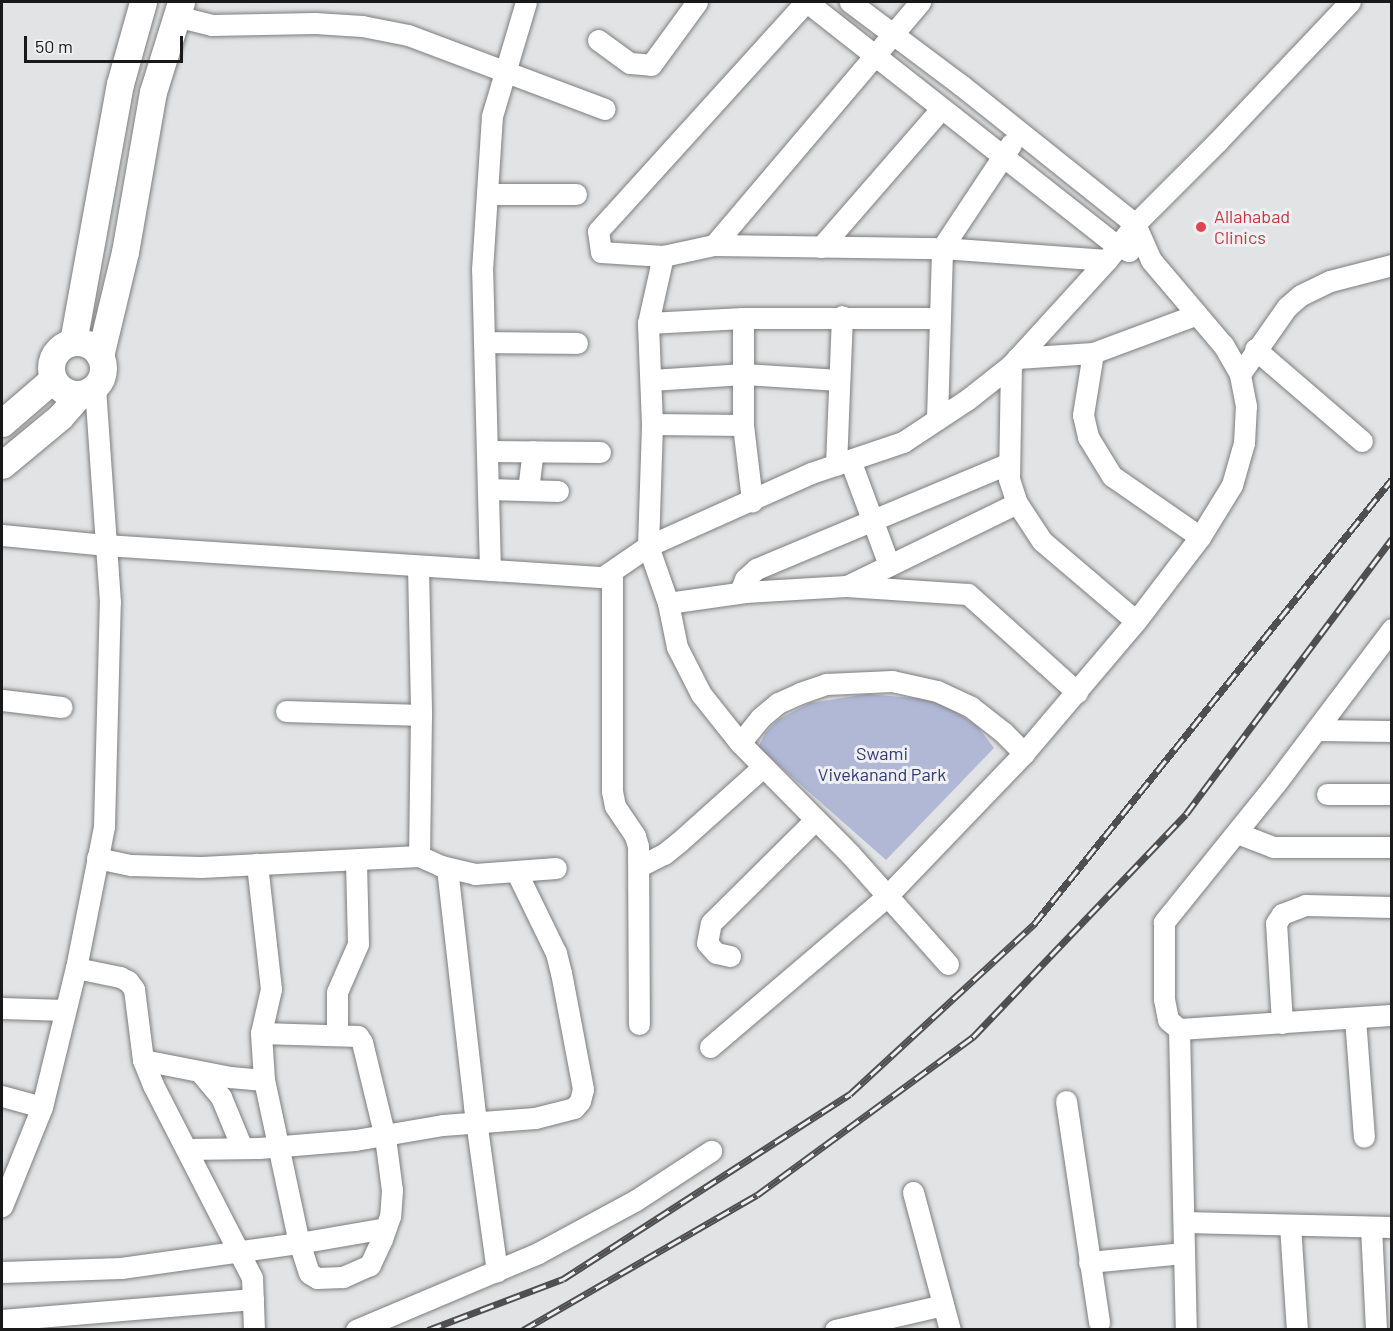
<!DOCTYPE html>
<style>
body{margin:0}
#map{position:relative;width:1393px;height:1331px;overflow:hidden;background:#e2e3e4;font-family:Barlow,sans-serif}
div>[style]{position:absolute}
.green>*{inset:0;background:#b0b8d5}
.roads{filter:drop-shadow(0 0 2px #7d7d7e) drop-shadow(0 0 2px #7d7d7e)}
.minor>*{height:21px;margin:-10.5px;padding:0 10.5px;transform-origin:10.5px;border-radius:10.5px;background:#fff}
.major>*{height:27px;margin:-13.5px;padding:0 13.5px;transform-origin:13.5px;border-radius:13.5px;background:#fff}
.major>.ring{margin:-13.5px;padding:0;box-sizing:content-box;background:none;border:27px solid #fff;border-radius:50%}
.rail>*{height:7px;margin-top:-3.5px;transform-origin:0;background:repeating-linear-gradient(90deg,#f0f0f2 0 14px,#4f4f4f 0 28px);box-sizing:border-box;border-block:2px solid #4f4f4f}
.dots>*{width:16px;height:16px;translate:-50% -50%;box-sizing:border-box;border:3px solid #f0f0f2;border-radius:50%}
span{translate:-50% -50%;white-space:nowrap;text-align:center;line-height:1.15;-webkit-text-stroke:6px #f0f0f2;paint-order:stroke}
.health-label{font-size:18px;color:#be3a42}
.left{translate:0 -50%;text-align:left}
.park-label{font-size:18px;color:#2e3972}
.frame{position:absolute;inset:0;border:3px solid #191919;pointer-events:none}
.scale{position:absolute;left:24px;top:36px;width:159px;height:27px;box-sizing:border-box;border:3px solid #191919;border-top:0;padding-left:8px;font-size:18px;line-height:21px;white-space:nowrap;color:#191919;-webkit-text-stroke:4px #f0f0f2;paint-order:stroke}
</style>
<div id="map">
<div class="green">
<div style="clip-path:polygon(867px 694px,925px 699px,952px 709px,978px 727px,994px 748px,886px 860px,758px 747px,766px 732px,779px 719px,810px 703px)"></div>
</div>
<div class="roads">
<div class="minor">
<div style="left:807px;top:2px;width:395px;rotate:38.2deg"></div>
<div style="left:1117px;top:246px;width:13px;rotate:23deg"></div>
<div style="left:176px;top:16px;width:36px;rotate:14deg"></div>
<div style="left:211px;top:25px;width:104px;rotate:-1.1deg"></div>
<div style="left:315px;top:23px;width:47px;rotate:3.7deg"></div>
<div style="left:362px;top:26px;width:47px;rotate:11.1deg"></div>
<div style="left:408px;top:35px;width:210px;rotate:20.6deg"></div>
<div style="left:598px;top:40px;width:39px;rotate:36deg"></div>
<div style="left:630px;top:63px;width:21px;rotate:5deg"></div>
<div style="left:651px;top:65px;width:78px;rotate:-53.9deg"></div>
<div style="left:487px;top:194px;width:89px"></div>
<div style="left:714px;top:245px;width:319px;rotate:-49.7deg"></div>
<div style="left:821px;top:247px;width:184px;rotate:-49deg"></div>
<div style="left:663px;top:256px;width:62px;rotate:-176.3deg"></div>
<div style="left:601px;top:252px;width:21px;rotate:-98deg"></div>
<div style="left:598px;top:231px;width:309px;rotate:-47.8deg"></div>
<div style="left:1195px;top:315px;width:109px;rotate:159.6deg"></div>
<div style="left:1093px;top:353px;width:63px;rotate:99.2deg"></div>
<div style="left:1083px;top:415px;width:23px;rotate:77deg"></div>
<div style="left:1088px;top:437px;width:46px;rotate:58.4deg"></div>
<div style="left:1112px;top:476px;width:107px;rotate:34.7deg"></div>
<div style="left:743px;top:318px;width:107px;rotate:90deg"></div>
<div style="left:743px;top:425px;width:77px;rotate:83.2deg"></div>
<div style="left:648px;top:323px;width:95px;rotate:-3deg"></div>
<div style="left:743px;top:318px;width:196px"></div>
<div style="left:484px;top:342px;width:93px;rotate:0.6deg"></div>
<div style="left:1255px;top:349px;width:141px;rotate:40.7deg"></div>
<div style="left:1017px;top:358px;width:76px;rotate:-3.8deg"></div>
<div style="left:1011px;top:365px;width:114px;rotate:91deg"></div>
<div style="left:1009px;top:479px;width:25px;rotate:72deg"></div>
<div style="left:1017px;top:503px;width:45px;rotate:56.7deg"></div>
<div style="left:1042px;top:541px;width:123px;rotate:40.4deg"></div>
<div style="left:1240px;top:374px;width:82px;rotate:-55deg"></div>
<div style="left:1287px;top:307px;width:18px;rotate:-41deg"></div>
<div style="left:1301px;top:295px;width:32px;rotate:-26deg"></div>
<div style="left:1330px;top:281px;width:64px;rotate:-14.5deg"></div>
<div style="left:651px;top:380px;width:93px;rotate:-3.7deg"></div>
<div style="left:744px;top:374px;width:95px;rotate:3.6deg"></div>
<div style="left:937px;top:419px;width:171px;rotate:-88.3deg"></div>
<div style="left:942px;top:248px;width:125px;rotate:-56.4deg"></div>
<div style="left:652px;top:424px;width:91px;rotate:0.6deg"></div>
<div style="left:487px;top:451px;width:113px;rotate:0.5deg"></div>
<div style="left:850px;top:460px;width:112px;rotate:69.6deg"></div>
<div style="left:836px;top:465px;width:149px;rotate:-87.7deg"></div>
<div style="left:488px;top:489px;width:70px;rotate:1.6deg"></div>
<div style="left:528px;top:490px;width:39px;rotate:-83deg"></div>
<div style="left:2px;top:535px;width:103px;rotate:5.5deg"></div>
<div style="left:105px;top:545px;width:499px;rotate:3.7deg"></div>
<div style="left:603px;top:577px;width:55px;rotate:-34.6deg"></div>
<div style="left:648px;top:546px;width:179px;rotate:-24.1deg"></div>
<div style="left:811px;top:473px;width:97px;rotate:-18.6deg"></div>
<div style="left:903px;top:442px;width:78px;rotate:-33.5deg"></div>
<div style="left:968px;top:399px;width:55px;rotate:-38.3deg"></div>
<div style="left:1011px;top:365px;width:142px;rotate:-47.6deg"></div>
<div style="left:1107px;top:260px;width:46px;rotate:-52.1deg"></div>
<div style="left:1135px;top:224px;width:116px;rotate:-45deg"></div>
<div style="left:1217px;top:142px;width:193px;rotate:-46.5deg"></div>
<div style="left:418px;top:566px;width:149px;rotate:88.8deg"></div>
<div style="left:421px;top:715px;width:141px;rotate:90.8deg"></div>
<div style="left:490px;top:570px;width:300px;rotate:-91.5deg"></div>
<div style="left:482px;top:270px;width:154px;rotate:-86.3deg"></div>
<div style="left:492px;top:116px;width:119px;rotate:-73.4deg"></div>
<div style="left:612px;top:572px;width:219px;rotate:90deg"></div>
<div style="left:612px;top:791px;width:15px;rotate:79deg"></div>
<div style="left:615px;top:806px;width:36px;rotate:56deg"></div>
<div style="left:635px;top:836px;width:10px;rotate:73deg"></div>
<div style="left:638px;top:846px;width:178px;rotate:89.7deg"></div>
<div style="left:847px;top:586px;width:189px;rotate:-26deg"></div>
<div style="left:740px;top:592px;width:14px;rotate:-69deg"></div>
<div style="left:745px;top:579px;width:15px;rotate:-42deg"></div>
<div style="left:756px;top:569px;width:274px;rotate:-22.7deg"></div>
<div style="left:668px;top:603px;width:78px;rotate:-8.1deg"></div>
<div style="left:745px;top:592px;width:101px;rotate:-3.4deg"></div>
<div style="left:846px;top:586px;width:122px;rotate:3.8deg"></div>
<div style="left:968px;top:594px;width:147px;rotate:42deg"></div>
<div style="left:1392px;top:629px;width:193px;rotate:127deg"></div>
<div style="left:1276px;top:783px;width:179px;rotate:128.9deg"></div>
<div style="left:1164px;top:922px;width:77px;rotate:90deg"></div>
<div style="left:1164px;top:999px;width:21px;rotate:79deg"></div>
<div style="left:1168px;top:1020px;width:14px;rotate:39deg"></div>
<div style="left:1179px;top:1029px;width:213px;rotate:-3.8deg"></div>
<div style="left:2px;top:700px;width:60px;rotate:6.7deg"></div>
<div style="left:286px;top:711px;width:135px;rotate:1.7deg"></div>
<div style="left:1316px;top:730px;width:76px;rotate:0.8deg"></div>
<div style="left:740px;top:743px;width:32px;rotate:-51deg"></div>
<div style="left:760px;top:718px;width:23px;rotate:-40deg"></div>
<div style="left:778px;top:703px;width:24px;rotate:-24deg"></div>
<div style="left:800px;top:693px;width:28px;rotate:-19deg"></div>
<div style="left:826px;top:684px;width:66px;rotate:-2.6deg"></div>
<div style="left:892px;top:681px;width:46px;rotate:12.5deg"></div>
<div style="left:937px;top:691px;width:38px;rotate:25deg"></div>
<div style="left:971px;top:707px;width:41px;rotate:38deg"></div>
<div style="left:1003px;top:732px;width:30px;rotate:45deg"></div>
<div style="left:1327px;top:794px;width:65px"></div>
<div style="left:1237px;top:833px;width:39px;rotate:21deg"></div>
<div style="left:1273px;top:847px;width:119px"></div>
<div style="left:97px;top:858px;width:35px;rotate:12deg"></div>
<div style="left:131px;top:865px;width:70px;rotate:1.6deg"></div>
<div style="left:201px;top:867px;width:218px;rotate:-2.9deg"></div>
<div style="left:419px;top:856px;width:24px;rotate:24deg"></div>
<div style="left:441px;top:866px;width:35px;rotate:13deg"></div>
<div style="left:475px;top:874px;width:81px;rotate:-4.2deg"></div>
<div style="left:640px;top:866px;width:27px;rotate:-27deg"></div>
<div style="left:664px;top:854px;width:19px;rotate:-39deg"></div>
<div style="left:679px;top:842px;width:113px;rotate:-41.8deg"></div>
<div style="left:447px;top:868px;width:240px;rotate:83.5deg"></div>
<div style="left:474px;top:1106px;width:167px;rotate:82.1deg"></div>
<div style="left:730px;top:956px;width:14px;rotate:-168deg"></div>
<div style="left:716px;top:953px;width:13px;rotate:-132deg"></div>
<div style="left:707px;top:943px;width:20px;rotate:-79deg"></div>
<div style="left:711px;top:923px;width:146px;rotate:-44.7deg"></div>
<div style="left:948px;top:964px;width:147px;rotate:-131.7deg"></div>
<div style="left:850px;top:854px;width:156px;rotate:-134.7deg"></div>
<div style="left:740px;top:743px;width:63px;rotate:-128.5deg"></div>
<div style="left:701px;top:694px;width:53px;rotate:-117.1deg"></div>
<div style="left:677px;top:647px;width:45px;rotate:-101.6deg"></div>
<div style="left:668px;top:603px;width:60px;rotate:-109.3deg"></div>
<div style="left:648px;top:546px;width:122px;rotate:-88.1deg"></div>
<div style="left:652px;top:424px;width:101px;rotate:-92.3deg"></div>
<div style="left:648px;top:323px;width:69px;rotate:-77.4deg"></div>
<div style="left:663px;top:256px;width:52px;rotate:-12.2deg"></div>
<div style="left:714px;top:245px;width:228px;rotate:0.8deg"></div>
<div style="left:942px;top:248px;width:165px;rotate:4.2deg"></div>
<div style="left:76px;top:968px;width:45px;rotate:11.6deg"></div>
<div style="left:120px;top:977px;width:9px;rotate:27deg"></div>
<div style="left:128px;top:981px;width:10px;rotate:53deg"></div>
<div style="left:134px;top:989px;width:72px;rotate:82.8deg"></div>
<div style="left:143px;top:1060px;width:27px;rotate:68deg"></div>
<div style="left:153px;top:1085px;width:217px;rotate:62.8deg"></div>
<div style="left:252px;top:1278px;width:52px;rotate:87.8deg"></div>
<div style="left:2px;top:1008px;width:63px;rotate:1.8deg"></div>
<div style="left:1355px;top:1018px;width:119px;rotate:85.7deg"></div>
<div style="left:1282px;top:1023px;width:100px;rotate:-93.4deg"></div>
<div style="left:1276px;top:923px;width:11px;rotate:-56deg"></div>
<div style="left:1282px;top:914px;width:25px;rotate:-21deg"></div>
<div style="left:1305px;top:905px;width:87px;rotate:1.3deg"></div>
<div style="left:1179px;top:1029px;width:301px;rotate:88.7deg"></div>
<div style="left:261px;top:1033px;width:97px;rotate:1.8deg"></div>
<div style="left:358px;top:1036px;width:7px;rotate:56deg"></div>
<div style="left:362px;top:1042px;width:98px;rotate:76.4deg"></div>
<div style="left:385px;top:1137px;width:53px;rotate:82.5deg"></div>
<div style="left:392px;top:1190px;width:26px;rotate:94deg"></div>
<div style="left:390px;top:1216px;width:24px;rotate:109deg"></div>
<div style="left:382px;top:1239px;width:29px;rotate:115deg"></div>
<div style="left:370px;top:1265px;width:30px;rotate:156deg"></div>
<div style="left:343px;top:1277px;width:26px;rotate:178deg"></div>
<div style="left:317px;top:1278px;width:9px;rotate:-148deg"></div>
<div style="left:309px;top:1273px;width:32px;rotate:-108deg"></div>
<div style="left:299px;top:1243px;width:88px;rotate:-9.8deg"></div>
<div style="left:337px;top:1033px;width:41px;rotate:-90deg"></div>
<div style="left:337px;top:992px;width:52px;rotate:-66.4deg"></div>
<div style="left:358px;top:944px;width:84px;rotate:-91.4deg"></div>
<div style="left:710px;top:1047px;width:231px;rotate:-40.4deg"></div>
<div style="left:886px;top:897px;width:199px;rotate:-46.2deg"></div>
<div style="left:1024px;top:753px;width:173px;rotate:-49.7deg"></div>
<div style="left:1136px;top:621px;width:106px;rotate:-52.7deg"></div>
<div style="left:1200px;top:537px;width:61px;rotate:-58.4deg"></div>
<div style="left:1232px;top:485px;width:44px;rotate:-74.1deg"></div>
<div style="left:1244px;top:443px;width:37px;rotate:-87deg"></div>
<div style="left:1246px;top:406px;width:33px;rotate:-101deg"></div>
<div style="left:1240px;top:374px;width:34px;rotate:-120deg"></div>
<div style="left:1223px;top:345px;width:111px;rotate:-130.3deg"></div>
<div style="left:1151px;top:260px;width:39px;rotate:-114deg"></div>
<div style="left:1135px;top:224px;width:223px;rotate:-141.4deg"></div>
<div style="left:961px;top:85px;width:139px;rotate:-143.2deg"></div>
<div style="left:143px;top:1060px;width:89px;rotate:11.1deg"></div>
<div style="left:230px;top:1077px;width:34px;rotate:5deg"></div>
<div style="left:200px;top:1072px;width:33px;rotate:50deg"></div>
<div style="left:221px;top:1097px;width:55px;rotate:67.6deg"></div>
<div style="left:2px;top:1096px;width:41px;rotate:15.4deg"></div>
<div style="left:1066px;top:1101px;width:224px;rotate:81.5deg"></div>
<div style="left:187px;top:1149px;width:72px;rotate:-0.8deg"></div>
<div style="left:259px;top:1148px;width:96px;rotate:-4.8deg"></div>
<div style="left:355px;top:1140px;width:89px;rotate:-9.7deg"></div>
<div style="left:443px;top:1125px;width:92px;rotate:-4.4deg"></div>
<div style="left:535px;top:1118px;width:40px;rotate:-14.4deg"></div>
<div style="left:574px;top:1108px;width:9px;rotate:-49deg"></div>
<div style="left:580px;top:1101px;width:12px;rotate:-76deg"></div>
<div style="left:583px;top:1089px;width:118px;rotate:-100.7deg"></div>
<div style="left:561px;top:973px;width:21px;rotate:-104deg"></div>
<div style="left:556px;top:953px;width:91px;rotate:-116deg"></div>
<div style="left:913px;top:1192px;width:143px;rotate:75deg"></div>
<div style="left:2px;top:1206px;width:107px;rotate:-68deg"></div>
<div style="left:42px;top:1107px;width:143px;rotate:-76.3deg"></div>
<div style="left:76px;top:968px;width:145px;rotate:-78.8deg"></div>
<div style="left:104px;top:826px;width:224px;rotate:-88.5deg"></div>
<div style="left:110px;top:602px;width:216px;rotate:-94deg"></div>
<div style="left:1184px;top:1222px;width:208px;rotate:1.4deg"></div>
<div style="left:1290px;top:1225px;width:105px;rotate:86.2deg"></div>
<div style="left:1371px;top:1227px;width:103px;rotate:87.2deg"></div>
<div style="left:1089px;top:1262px;width:95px;rotate:-5.4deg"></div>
<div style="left:2px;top:1272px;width:119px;rotate:-1.9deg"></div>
<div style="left:121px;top:1268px;width:180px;rotate:-8deg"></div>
<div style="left:299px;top:1243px;width:167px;rotate:-102.1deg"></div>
<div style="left:264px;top:1080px;width:47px;rotate:-93.7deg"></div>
<div style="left:261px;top:1033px;width:45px;rotate:-77.2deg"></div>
<div style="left:271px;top:989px;width:126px;rotate:-96.4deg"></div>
<div style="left:2px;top:1320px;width:252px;rotate:-4.8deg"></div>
<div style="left:356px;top:1330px;width:198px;rotate:-22.9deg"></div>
<div style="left:538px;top:1253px;width:111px;rotate:-28.4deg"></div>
<div style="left:636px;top:1200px;width:90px;rotate:-33.2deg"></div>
<div style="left:835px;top:1330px;width:111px;rotate:-13deg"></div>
</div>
<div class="major">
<div class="ring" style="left:51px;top:342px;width:25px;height:25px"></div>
<div style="left:73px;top:342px;width:262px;rotate:-79.7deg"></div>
<div style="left:120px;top:84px;width:85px;rotate:-74.3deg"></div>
<div style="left:100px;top:356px;width:107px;rotate:-76.5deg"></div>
<div style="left:125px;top:252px;width:162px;rotate:-80.1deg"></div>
<div style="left:153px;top:92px;width:94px;rotate:-72.7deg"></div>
<div style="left:2px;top:423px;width:67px;rotate:-40.8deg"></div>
<div style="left:2px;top:465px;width:75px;rotate:-39.6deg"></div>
<div style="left:60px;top:417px;width:30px;rotate:-49deg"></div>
</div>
</div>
<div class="rail">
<div style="left:428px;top:1330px;width:144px;rotate:-20.7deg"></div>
<div style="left:563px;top:1279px;width:341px;rotate:-32.8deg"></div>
<div style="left:850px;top:1094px;width:251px;rotate:-42.7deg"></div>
<div style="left:1034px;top:924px;width:571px;rotate:-51.18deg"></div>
<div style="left:523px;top:1330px;width:270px;rotate:-30deg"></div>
<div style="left:757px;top:1195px;width:268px;rotate:-36.2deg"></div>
<div style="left:973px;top:1037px;width:308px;rotate:-46.3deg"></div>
<div style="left:1186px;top:814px;width:344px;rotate:-53.2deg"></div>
</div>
<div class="dots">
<div style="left:1201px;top:227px;background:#e0444e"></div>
</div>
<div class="health-label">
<span class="left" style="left:1214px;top:227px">Allahabad<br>Clinics</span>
</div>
<div class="park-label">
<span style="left:882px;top:764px">Swami<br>Vivekanand Park</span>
</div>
<div class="frame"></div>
<div class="scale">50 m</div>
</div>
